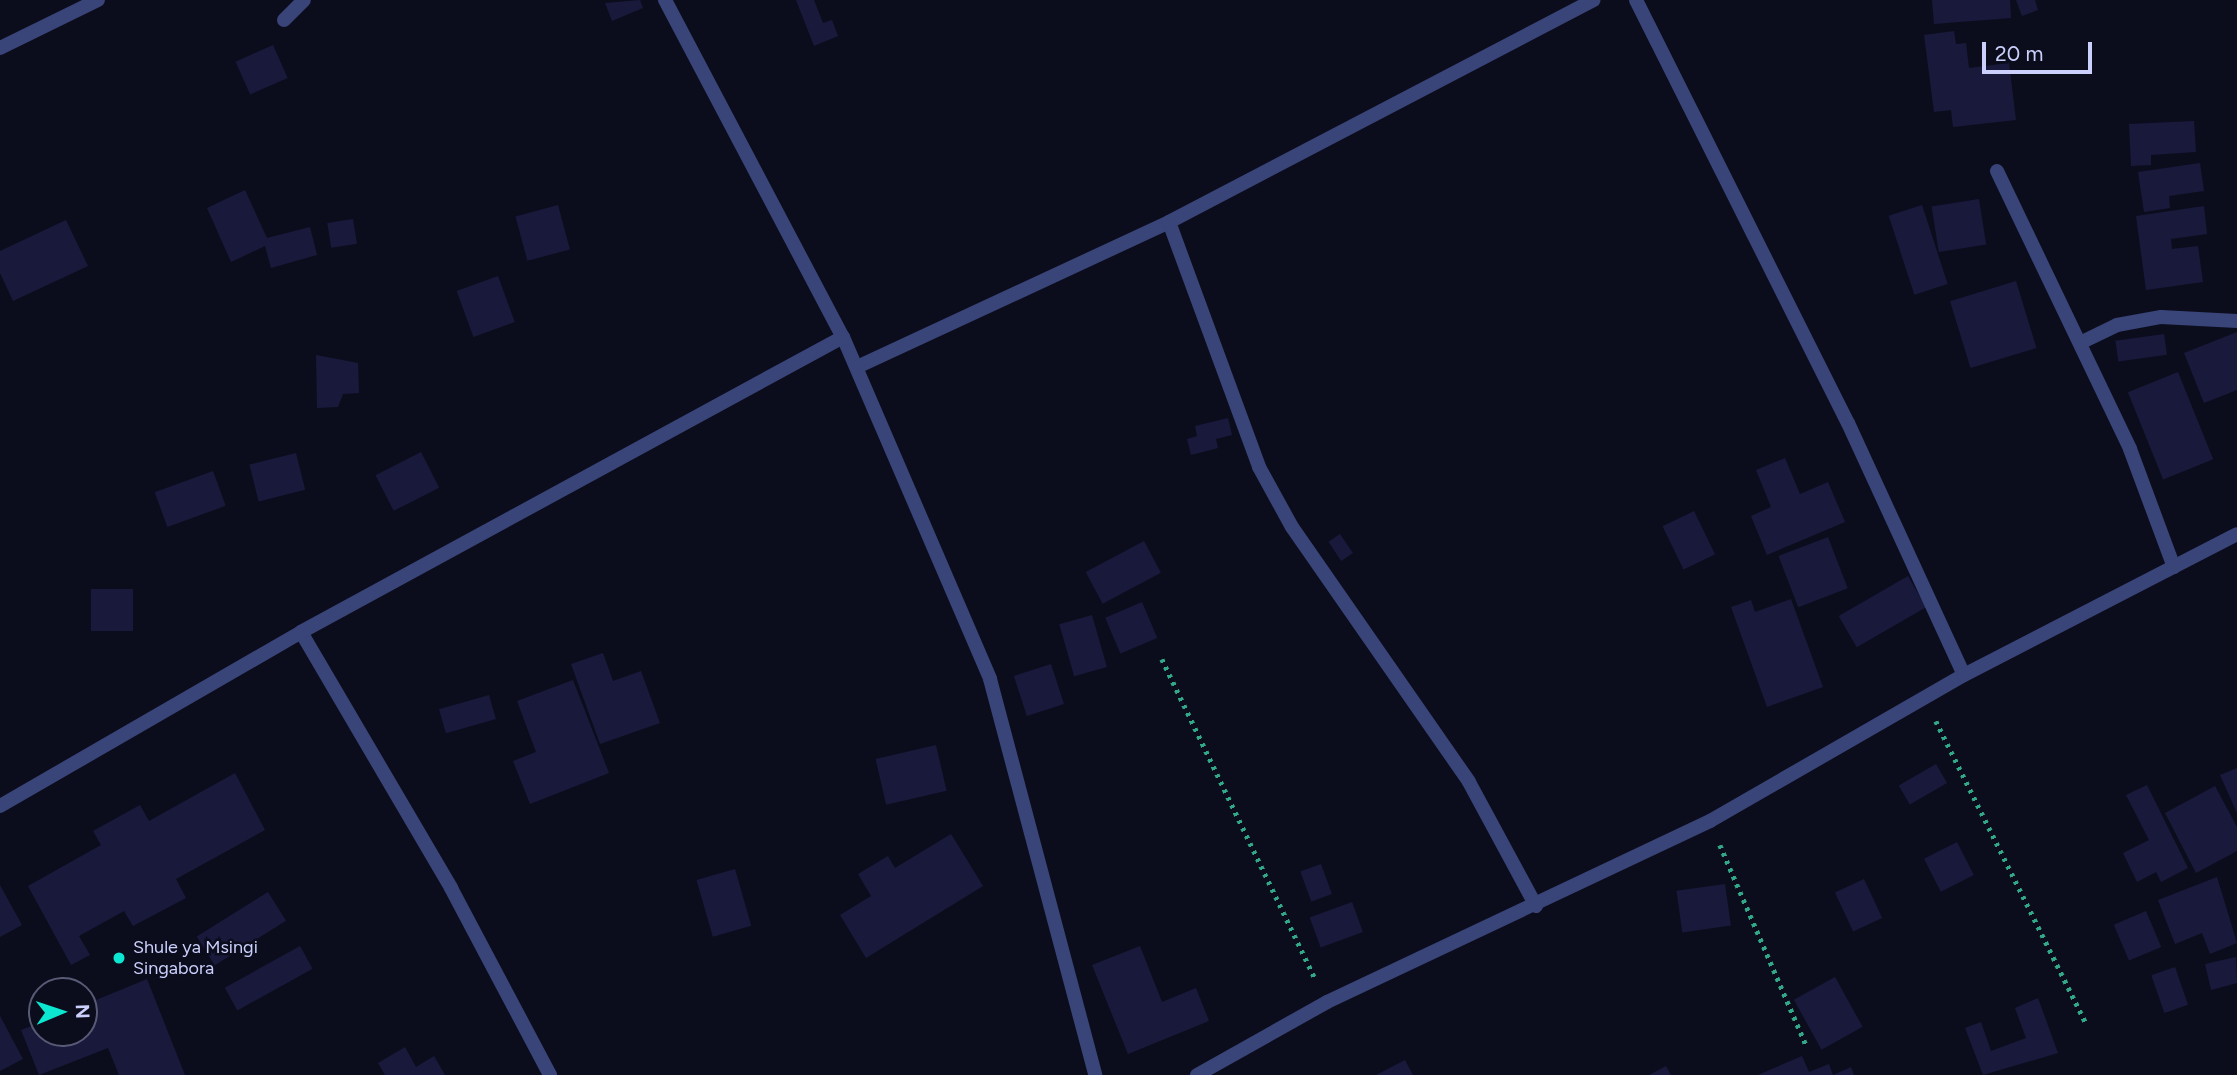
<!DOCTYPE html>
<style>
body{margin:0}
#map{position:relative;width:2237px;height:1075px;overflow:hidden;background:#0c0d1c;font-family:Figtree,sans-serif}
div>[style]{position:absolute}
.building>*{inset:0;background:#19193c;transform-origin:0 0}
.path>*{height:4.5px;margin-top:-2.25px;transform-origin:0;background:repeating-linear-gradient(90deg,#32a889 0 3.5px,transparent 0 8.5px)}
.minor>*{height:14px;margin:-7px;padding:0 7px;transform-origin:7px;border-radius:7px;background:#394479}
.dots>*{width:19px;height:19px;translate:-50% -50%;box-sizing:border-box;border:4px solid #0c0d1c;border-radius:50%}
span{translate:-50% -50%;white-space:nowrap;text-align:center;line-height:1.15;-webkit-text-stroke:5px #0c0d1c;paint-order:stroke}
.poi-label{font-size:18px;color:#cacffc}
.left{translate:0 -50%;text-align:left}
.north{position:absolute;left:28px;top:977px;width:70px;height:70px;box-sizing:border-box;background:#0c0d1c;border:2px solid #585b76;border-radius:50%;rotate:88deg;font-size:19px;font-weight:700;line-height:28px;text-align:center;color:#cacffc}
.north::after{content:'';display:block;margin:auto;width:24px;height:32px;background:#0be7d0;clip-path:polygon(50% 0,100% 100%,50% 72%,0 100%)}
.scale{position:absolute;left:1982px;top:42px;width:110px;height:32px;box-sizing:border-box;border:4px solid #cacffc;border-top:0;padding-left:9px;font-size:21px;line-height:24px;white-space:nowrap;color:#cacffc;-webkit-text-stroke:5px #0c0d1c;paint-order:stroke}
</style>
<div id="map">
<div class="building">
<div style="clip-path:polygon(640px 0,643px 8px,612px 21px,605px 3px)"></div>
<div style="clip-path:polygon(796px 0,814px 0,823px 23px,832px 20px,838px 36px,814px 46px)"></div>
<div style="clip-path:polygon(1932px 0,2010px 0,2011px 18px,1934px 24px)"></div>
<div style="clip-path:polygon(2016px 0,2035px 0,2038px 10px,2022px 16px)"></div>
<div style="clip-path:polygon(1954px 31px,1956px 44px,1966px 43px,1969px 68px,2009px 63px,2016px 120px,1953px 127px,1951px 110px,1934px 112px,1924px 35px)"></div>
<div style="left:273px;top:45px;width:36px;height:41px;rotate:66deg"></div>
<div style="clip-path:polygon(2194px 121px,2196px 152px,2151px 155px,2151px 165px,2131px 166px,2129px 124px)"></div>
<div style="clip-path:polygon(2200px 163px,2204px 191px,2169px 196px,2170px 208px,2144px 212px,2138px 172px)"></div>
<div style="clip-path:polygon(245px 190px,267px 238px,310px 227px,317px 255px,271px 268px,265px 246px,231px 262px,207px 208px)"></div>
<div style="left:1979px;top:199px;width:46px;height:48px;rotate:81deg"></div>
<div style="left:558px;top:205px;width:46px;height:44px;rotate:75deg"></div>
<div style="left:1922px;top:205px;width:83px;height:35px;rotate:72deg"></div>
<div style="clip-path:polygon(2204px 206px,2207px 234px,2171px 239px,2172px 249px,2198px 246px,2203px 282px,2146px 290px,2136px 216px)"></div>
<div style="left:353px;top:219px;width:25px;height:26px;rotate:81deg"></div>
<div style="clip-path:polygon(66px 220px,88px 266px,13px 301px,0 273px,0 251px)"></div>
<div style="left:498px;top:276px;width:49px;height:44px;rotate:70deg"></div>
<div style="left:2016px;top:281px;width:70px;height:69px;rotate:73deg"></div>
<div style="clip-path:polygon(2237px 332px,2237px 390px,2204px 403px,2184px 353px)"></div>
<div style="left:2164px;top:334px;width:21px;height:49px;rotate:82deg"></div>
<div style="clip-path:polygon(316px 355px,358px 363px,359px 393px,343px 394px,338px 407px,317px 408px)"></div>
<div style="left:2178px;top:372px;width:94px;height:54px;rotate:68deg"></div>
<div style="clip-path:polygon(1228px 418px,1232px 435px,1216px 439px,1218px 448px,1191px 455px,1187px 439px,1197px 436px,1195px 426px)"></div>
<div style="left:421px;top:452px;width:40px;height:51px;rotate:63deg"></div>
<div style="left:296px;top:453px;width:38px;height:48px;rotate:76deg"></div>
<div style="clip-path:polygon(1785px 458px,1800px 494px,1828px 482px,1845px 522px,1767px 555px,1751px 516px,1771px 507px,1756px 470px)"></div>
<div style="left:213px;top:471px;width:37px;height:62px;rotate:70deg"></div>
<div style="left:1694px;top:511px;width:48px;height:35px;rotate:64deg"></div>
<div style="left:1340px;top:534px;width:23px;height:14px;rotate:56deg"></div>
<div style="left:1828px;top:537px;width:55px;height:53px;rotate:69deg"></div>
<div style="left:1144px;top:541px;width:36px;height:66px;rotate:62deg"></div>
<div style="left:1908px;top:576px;width:36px;height:80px;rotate:60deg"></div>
<div style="left:133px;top:589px;width:42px;height:42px;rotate:90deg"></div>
<div style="clip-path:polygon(1791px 599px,1823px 687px,1767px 707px,1731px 607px,1751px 600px,1755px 612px)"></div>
<div style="left:1142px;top:602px;width:39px;height:40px;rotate:67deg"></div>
<div style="left:1092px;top:615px;width:54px;height:34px;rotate:74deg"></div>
<div style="clip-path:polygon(603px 653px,613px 681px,641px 671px,660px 723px,600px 744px,571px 664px)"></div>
<div style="left:1051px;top:664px;width:42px;height:39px;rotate:72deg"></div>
<div style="clip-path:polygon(573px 680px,609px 773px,530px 804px,513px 761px,536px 752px,517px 701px)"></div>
<div style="left:489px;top:695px;width:25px;height:52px;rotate:74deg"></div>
<div style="left:936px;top:745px;width:47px;height:62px;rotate:77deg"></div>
<div style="left:1936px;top:764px;width:22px;height:43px;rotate:60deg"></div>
<div style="clip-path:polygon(2237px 768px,2237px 813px,2220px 775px)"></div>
<div style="clip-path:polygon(235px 773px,265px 830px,176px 879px,186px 898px,133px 926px,124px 911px,79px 936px,90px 955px,71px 965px,28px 886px,101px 845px,93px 831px,140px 805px,149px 821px)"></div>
<div style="clip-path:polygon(2147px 785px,2188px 868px,2161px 882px,2156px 872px,2137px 882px,2123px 853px,2149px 840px,2126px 795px)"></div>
<div style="clip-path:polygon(2215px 786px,2237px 827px,2237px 851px,2196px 873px,2165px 813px)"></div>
<div style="clip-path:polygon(951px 834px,983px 886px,866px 958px,840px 915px,871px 896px,858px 874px,888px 856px,895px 868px)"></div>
<div style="left:1957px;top:842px;width:37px;height:37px;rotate:63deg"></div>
<div style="left:1321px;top:864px;width:32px;height:22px;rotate:70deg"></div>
<div style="left:735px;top:869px;width:59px;height:40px;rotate:74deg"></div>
<div style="clip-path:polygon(2217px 877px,2237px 943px,2210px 954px,2202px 933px,2175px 944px,2158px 900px)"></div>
<div style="left:1864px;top:879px;width:43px;height:32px;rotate:65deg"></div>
<div style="left:1725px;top:884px;width:42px;height:49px;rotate:82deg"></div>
<div style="clip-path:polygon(0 885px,22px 925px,0 937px)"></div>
<div style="left:268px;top:892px;width:34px;height:84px;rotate:58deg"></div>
<div style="left:1352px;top:902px;width:32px;height:45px;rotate:70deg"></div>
<div style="left:2146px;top:911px;width:39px;height:35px;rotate:67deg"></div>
<div style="left:300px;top:946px;width:26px;height:86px;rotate:61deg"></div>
<div style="clip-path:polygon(1140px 946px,1162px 1002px,1196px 988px,1209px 1021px,1128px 1054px,1092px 965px)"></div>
<div style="clip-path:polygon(2236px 957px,2237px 983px,2211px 990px,2205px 964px)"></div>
<div style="left:2175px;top:967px;width:40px;height:25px;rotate:71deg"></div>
<div style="left:1835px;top:977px;width:57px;height:47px;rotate:61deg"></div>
<div style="clip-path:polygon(147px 979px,185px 1075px,119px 1075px,108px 1048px,39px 1075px,21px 1030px,42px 1022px,42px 1033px,84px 1033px,84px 1005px)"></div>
<div style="clip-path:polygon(2038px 998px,2058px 1053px,1983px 1075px,1965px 1028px,1981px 1022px,1991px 1051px,2026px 1038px,2015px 1008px)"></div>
<div style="clip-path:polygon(0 1016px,23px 1059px,0 1071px)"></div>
<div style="clip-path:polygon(405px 1047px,416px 1067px,434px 1056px,445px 1075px,385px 1075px,378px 1063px)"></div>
<div style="clip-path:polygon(1802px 1056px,1809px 1072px,1829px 1064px,1833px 1075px,1758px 1075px)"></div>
<div style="clip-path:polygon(1405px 1060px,1413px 1075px,1376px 1075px)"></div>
<div style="clip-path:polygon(1666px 1066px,1671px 1075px,1649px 1075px)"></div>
<div style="clip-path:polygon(1851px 1067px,1854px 1075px,1833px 1075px)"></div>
</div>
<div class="path">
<div style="left:1162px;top:659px;width:355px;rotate:64.4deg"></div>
<div style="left:1936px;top:721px;width:337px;rotate:63.6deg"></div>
<div style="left:1720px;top:845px;width:220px;rotate:66.7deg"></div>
</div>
<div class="minor">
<div style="left:665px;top:0;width:381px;rotate:62.2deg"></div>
<div style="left:843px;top:337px;width:372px;rotate:66.7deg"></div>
<div style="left:990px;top:679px;width:410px;rotate:75.1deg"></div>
<div style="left:1636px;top:0;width:473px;rotate:63.4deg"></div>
<div style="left:1848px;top:423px;width:277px;rotate:65.3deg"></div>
<div style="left:284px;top:20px;width:28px;rotate:-45deg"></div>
<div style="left:0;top:48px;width:109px;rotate:-26.1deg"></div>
<div style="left:1997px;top:171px;width:308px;rotate:64.4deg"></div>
<div style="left:2130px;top:449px;width:126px;rotate:69.6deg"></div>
<div style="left:1169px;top:222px;width:261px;rotate:69.8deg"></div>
<div style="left:1259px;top:467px;width:68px;rotate:61.2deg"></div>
<div style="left:1292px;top:527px;width:310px;rotate:55.2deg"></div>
<div style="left:1469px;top:782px;width:141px;rotate:61.6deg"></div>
<div style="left:2080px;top:343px;width:41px;rotate:-25.9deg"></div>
<div style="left:2117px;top:325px;width:45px;rotate:-10.3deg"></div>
<div style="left:2161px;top:317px;width:76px;rotate:3deg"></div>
<div style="left:857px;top:367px;width:344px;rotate:-24.9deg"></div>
<div style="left:1169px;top:222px;width:479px;rotate:-27.6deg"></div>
<div style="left:301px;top:632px;width:297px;rotate:59.6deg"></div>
<div style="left:451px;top:888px;width:212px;rotate:62.1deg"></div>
<div style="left:0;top:806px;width:348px;rotate:-30deg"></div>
<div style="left:301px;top:632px;width:617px;rotate:-28.56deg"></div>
<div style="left:1197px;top:1075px;width:149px;rotate:-29.3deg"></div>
<div style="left:1327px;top:1002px;width:424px;rotate:-25.3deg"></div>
<div style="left:1710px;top:821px;width:293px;rotate:-29.9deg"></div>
<div style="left:1964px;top:675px;width:307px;rotate:-27.3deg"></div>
</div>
<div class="dots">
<div style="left:119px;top:958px;background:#0be7d0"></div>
</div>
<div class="poi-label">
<span class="left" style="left:133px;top:958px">Shule ya Msingi<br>Singabora</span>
</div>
<div class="north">N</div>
<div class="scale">20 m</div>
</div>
